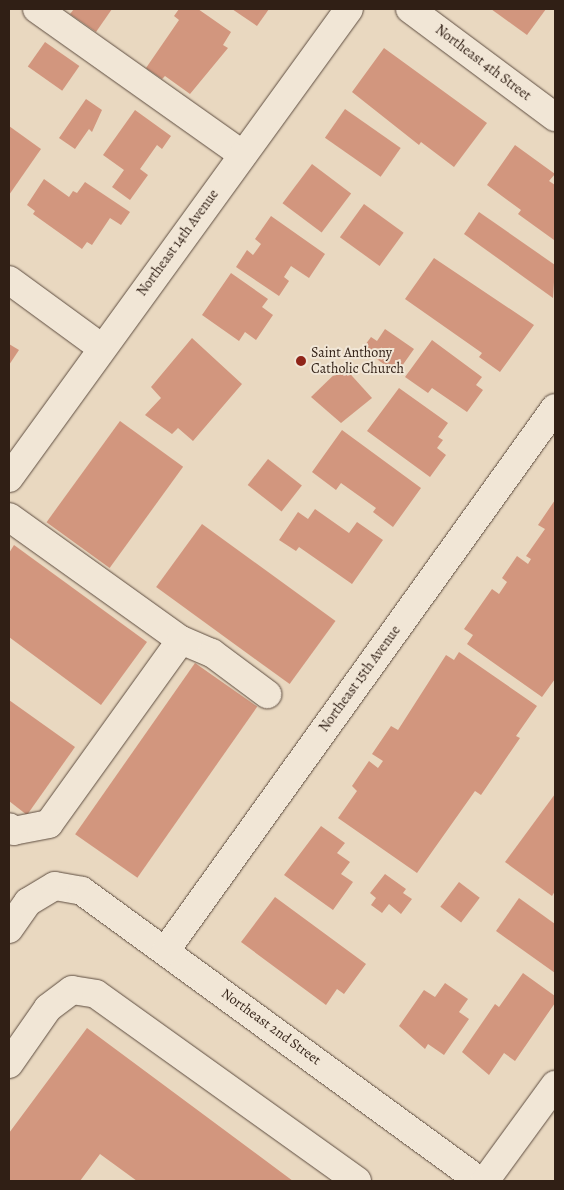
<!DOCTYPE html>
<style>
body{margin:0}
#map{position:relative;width:564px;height:1190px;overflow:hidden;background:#e9d8c0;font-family:Alegreya,serif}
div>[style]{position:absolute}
.building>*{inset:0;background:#d2967e;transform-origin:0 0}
.roads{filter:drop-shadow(0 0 1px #5e4d40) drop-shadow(0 0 1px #5e4d40)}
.minor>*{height:28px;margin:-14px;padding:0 14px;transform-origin:14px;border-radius:14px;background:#f1e6d6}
.dots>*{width:14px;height:14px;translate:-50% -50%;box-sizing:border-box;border:2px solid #f1e6d6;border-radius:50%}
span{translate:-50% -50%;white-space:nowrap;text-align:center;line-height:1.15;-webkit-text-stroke:4px #f1e6d6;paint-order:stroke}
.street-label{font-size:14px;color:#301f15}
.poi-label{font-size:14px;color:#301f15}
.left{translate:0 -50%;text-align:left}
.frame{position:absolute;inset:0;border:10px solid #301f15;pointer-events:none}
</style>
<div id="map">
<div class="building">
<div style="clip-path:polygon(74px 9px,112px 9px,96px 32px,70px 14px)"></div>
<div style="clip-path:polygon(179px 9px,198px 9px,231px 32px,223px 45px,228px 48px,190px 94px,165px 76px,162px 79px,146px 68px,179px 20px,174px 16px)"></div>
<div style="clip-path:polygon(232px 9px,269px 9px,257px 26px)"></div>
<div style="clip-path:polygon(491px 9px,546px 9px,527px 35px)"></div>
<div style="left:45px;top:42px;width:42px;height:30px;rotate:35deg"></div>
<div style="clip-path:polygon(384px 48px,487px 123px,454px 167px,421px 142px,419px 145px,352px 92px)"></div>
<div style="clip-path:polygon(86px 99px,102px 110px,92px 132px,89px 129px,75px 149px,59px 138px)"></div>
<div style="left:345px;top:109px;width:68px;height:35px;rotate:35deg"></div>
<div style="clip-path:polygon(135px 110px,171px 136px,162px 149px,157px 145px,140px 169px,148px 175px,130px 200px,112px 187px,124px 170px,103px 155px)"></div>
<div style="clip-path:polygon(9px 126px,41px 149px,9px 195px)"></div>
<div style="clip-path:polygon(515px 145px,555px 174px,549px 181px,555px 185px,554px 240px,518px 214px,521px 210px,487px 185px)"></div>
<div style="left:312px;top:164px;width:49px;height:49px;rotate:37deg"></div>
<div style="clip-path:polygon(44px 179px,69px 197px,73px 191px,77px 193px,85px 182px,130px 212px,121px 225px,110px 218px,92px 245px,87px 242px,82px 249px,33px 214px,35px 211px,27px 205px)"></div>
<div style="left:364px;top:204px;width:49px;height:41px;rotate:36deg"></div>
<div style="clip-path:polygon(479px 212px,555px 265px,553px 298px,464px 234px)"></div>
<div style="clip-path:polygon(271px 216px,325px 254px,309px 278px,291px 266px,284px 277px,289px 281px,279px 296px,236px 267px,247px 250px,253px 255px,261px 244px,255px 239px)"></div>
<div style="clip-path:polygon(434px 258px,534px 325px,500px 372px,479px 357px,482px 353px,405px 299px)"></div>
<div style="clip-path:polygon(231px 273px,268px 299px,262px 307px,273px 315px,256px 340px,245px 332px,239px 341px,202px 315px)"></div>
<div style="clip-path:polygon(385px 329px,414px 349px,397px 373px,362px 349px,371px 337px,377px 341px)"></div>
<div style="clip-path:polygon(192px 338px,242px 384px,193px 441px,178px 428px,172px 434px,145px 415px,161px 398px,151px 387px)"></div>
<div style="clip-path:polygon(432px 340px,482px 377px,476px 385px,483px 390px,467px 412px,432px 388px,428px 393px,405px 377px)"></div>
<div style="clip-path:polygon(9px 344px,19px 350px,9px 365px)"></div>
<div style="clip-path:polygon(343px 366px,372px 398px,341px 423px,311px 397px)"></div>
<div style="clip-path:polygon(399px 388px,448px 423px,438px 437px,443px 440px,437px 448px,446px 455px,430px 477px,367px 431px)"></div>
<div style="left:120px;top:421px;width:78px;height:125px;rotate:36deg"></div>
<div style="clip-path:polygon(342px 430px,421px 488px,393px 527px,373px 512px,376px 508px,341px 483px,336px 490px,312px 472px)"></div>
<div style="left:268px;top:459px;width:43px;height:33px;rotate:38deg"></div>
<div style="clip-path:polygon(555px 500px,555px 679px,542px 697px,467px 644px,473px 635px,464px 629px,492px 589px,499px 594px,507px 582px,502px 578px,517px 556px,528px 564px,531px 559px,526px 556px,545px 529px,538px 525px)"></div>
<div style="clip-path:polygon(315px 509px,349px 533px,357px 522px,383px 540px,352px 584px,299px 547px,296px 551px,279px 540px,298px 512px,308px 519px)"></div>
<div style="left:202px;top:524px;width:165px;height:78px;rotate:36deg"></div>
<div style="clip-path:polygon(14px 545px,147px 642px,101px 705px,9px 637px,9px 553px)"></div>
<div style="clip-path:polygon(459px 652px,537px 706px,516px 736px,520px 738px,481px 795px,475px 791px,417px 873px,338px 818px,357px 791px,352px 786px,369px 761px,378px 768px,383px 761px,372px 754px,391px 726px,398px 730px,446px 655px,454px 660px)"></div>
<div style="left:195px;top:663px;width:76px;height:209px;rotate:35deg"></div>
<div style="clip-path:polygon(9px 700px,75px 747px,27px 815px,9px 801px)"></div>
<div style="clip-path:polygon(555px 794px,555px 891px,552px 896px,505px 862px)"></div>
<div style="clip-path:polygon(321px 826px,345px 843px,337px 853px,350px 862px,341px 874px,353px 882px,333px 910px,284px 875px)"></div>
<div style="clip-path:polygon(385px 874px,406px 889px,403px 893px,412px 899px,401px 914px,389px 904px,382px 913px,371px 905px,376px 898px,370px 893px)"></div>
<div style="left:459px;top:882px;width:26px;height:31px;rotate:37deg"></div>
<div style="clip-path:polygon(275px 897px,366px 964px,344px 994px,337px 989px,326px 1005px,241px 942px)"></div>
<div style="clip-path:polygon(519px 898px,555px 924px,555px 973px,496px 931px)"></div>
<div style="clip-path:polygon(523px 973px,555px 996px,555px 1003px,515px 1061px,504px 1053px,489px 1075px,462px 1052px,495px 1004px,499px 1007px)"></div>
<div style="clip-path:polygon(445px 983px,468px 999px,459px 1012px,469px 1019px,444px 1055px,428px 1044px,425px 1049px,399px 1026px,424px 990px,435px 997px)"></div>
<div style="clip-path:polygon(87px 1028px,293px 1181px,137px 1181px,100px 1154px,80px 1181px,9px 1181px,9px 1133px)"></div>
</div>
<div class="roads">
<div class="minor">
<div style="left:37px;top:9px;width:252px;rotate:35.3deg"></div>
<div style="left:410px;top:9px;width:181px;rotate:36.7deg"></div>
<div style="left:9px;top:280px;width:115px;rotate:36.2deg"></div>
<div style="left:9px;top:478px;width:579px;rotate:-54.06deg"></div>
<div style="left:9px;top:517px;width:211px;rotate:35.6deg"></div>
<div style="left:181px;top:640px;width:226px;rotate:125.7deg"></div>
<div style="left:49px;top:824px;width:36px;rotate:169deg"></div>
<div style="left:14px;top:831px;width:6px;rotate:-141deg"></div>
<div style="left:181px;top:640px;width:34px;rotate:23deg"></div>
<div style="left:212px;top:653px;width:69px;rotate:36.7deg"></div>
<div style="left:9px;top:929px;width:33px;rotate:-55deg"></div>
<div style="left:28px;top:902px;width:31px;rotate:-31deg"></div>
<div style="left:55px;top:886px;width:27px;rotate:10deg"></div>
<div style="left:82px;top:891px;width:492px;rotate:36.1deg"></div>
<div style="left:166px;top:950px;width:667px;rotate:-54.33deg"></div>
<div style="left:9px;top:1064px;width:68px;rotate:-55.1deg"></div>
<div style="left:48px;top:1008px;width:30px;rotate:-37deg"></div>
<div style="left:72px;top:990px;width:24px;rotate:9deg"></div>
<div style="left:96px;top:994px;width:321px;rotate:35.6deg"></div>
<div style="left:485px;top:1181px;width:119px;rotate:-53.9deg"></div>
</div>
</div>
<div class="dots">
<div style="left:301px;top:361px;background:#8f2418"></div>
</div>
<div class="street-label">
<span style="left:483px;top:63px;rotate:37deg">Northeast 4th Street</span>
<span style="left:178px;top:243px;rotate:-54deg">Northeast 14th Avenue</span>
<span style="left:360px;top:679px;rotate:-54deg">Northeast 15th Avenue</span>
<span style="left:271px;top:1027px;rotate:36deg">Northeast 2nd Street</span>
</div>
<div class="poi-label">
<span class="left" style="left:311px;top:361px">Saint Anthony<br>Catholic Church</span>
</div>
<div class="frame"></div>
</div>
